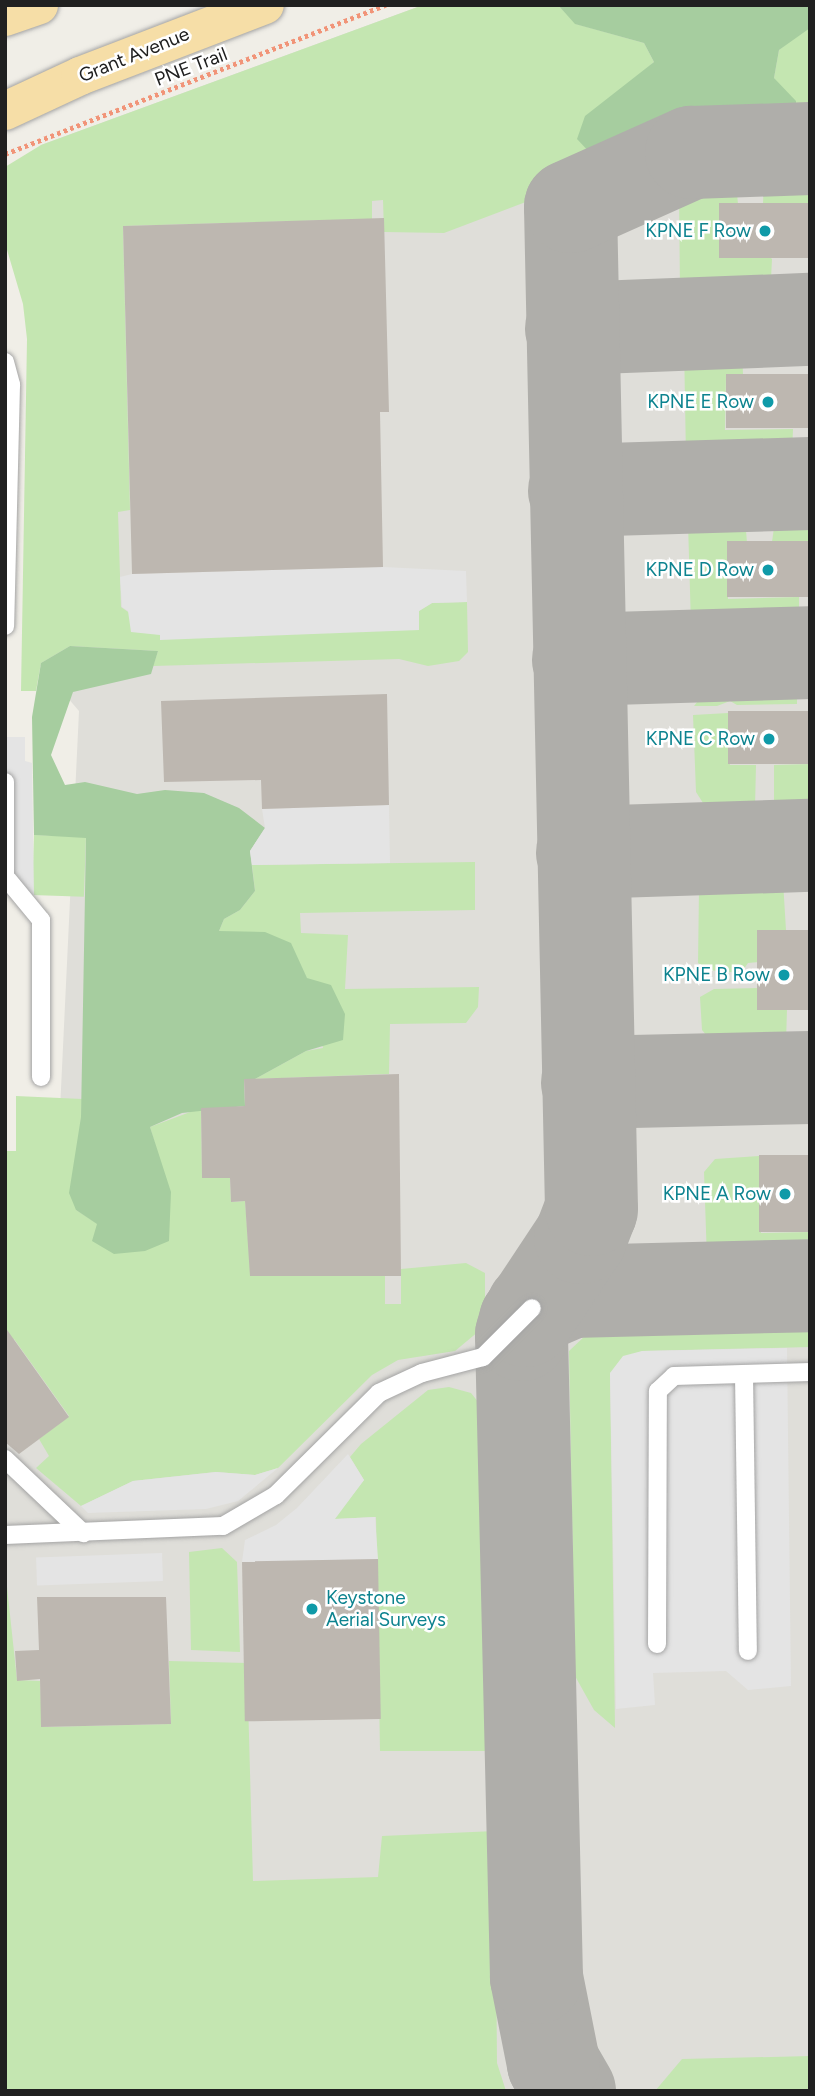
<!DOCTYPE html>
<style>
body{margin:0}
#map{position:relative;width:815px;height:2096px;overflow:hidden;background:#f0eee7;font-family:Figtree,sans-serif}
div>[style]{position:absolute}
.airport>*{inset:0;background:#dfded9}
.grass>*{inset:0;background:#c4e6b1;transform-origin:0 0}
.forest>*{inset:0;background:#a6cd9f}
.parking>*{inset:0;background:#e4e4e4;transform-origin:0 0}
.taxiway>*{height:93px;margin:-46.5px;padding:0 46.5px;transform-origin:46.5px;border-radius:46.5px;background:#afaeaa}
.building>*{inset:0;background:#bdb7b0;transform-origin:0 0}
.path>*{height:4.5px;margin-top:-2.25px;transform-origin:0;background:repeating-linear-gradient(90deg,#f19478 0 3.5px,transparent 0 7px)}
.roads{filter:drop-shadow(0 0 2px #a4a4a4) drop-shadow(0 0 2px #a4a4a4)}
.service>*{height:18px;margin:-9px;padding:0 9px;transform-origin:9px;border-radius:9px;background:#fff}
.primary>*{height:38px;margin:-19px;padding:0 19px;transform-origin:19px;border-radius:19px;background:#f6dea7}
.dots>*{width:19px;height:19px;translate:-50% -50%;box-sizing:border-box;border:4px solid #fff;border-radius:50%}
span{translate:-50% -50%;white-space:nowrap;text-align:center;line-height:1.15;-webkit-text-stroke:5px #fff;paint-order:stroke}
.street-label{font-size:19px;color:#202020}
.culture-label{font-size:19px;color:#0d838f}
.right{translate:-100% -50%;text-align:right}
.left{translate:0 -50%;text-align:left}
.frame{position:absolute;inset:0;border:7px solid #202020;pointer-events:none}
</style>
<div id="map">
<div class="airport">
<div style="clip-path:polygon(423px 5px,810px 5px,810px 2091px,5px 2091px,5px 1197px,56px 1194px,79px 711px,37px 662px,41px 145px)"></div>
</div>
<div class="grass">
<div style="clip-path:polygon(423px 5px,558px 5px,576px 24px,644px 43px,654px 62px,632px 81px,588px 155px,607px 171px,444px 233px,384px 232px,383px 200px,372px 201px,372px 219px,123px 226px,130px 510px,118px 512px,121px 607px,161px 635px,160px 639px,419px 629px,419px 611px,432px 603px,467px 602px,468px 652px,459px 661px,428px 666px,399px 659px,153px 666px,158px 651px,70px 646px,41px 663px,36px 691px,21px 691px,27px 339px,23px 304px,5px 243px,5px 167px,41px 145px)"></div>
<div style="clip-path:polygon(806px 28px,810px 28px,810px 126px,780px 127px,796px 113px,774px 78px,779px 50px)"></div>
<div style="clip-path:polygon(777px 167px,810px 168px,810px 203px,763px 204px,764px 181px)"></div>
<div style="clip-path:polygon(721px 169px,735px 174px,738px 204px,719px 205px,772px 259px,771px 279px,763px 295px,692px 299px,680px 291px,679px 193px,685px 183px)"></div>
<div style="clip-path:polygon(730px 338px,742px 349px,743px 375px,726px 376px,725px 430px,793px 429px,792px 453px,782px 463px,694px 466px,686px 458px,684px 344px,690px 339px)"></div>
<div style="clip-path:polygon(810px 505px,810px 541px,772px 542px,776px 513px,788px 506px)"></div>
<div style="clip-path:polygon(704px 508px,733px 508px,745px 517px,747px 543px,727px 543px,728px 599px,799px 597px,799px 615px,792px 628px,785px 632px,704px 635px,691px 625px,688px 523px,689px 516px)"></div>
<div style="clip-path:polygon(730px 673px,786px 676px,797px 693px,797px 704px,737px 705px,730px 701px,717px 706px,694px 706px,716px 678px)"></div>
<div style="clip-path:polygon(728px 713px,730px 765px,756px 765px,755px 808px,749px 820px,733px 823px,712px 817px,696px 792px,693px 715px)"></div>
<div style="clip-path:polygon(810px 764px,810px 820px,782px 821px,774px 800px,774px 765px)"></div>
<div style="left:34px;top:835px;width:52px;height:60px;rotate:2deg"></div>
<div style="clip-path:polygon(753px 861px,782px 865px,786px 930px,759px 962px,748px 963px,741px 973px,708px 970px,698px 963px,699px 889px,722px 868px)"></div>
<div style="clip-path:polygon(475px 862px,475px 910px,300px 913px,301px 933px,348px 935px,345px 989px,479px 987px,478px 1007px,466px 1023px,390px 1024px,389px 1074px,255px 1079px,306px 1051px,323px 1048px,307px 979px,290px 943px,219px 931px,224px 919px,240px 910px,255px 891px,252px 865px)"></div>
<div style="clip-path:polygon(759px 988px,760px 1010px,787px 1009px,786px 1043px,771px 1057px,723px 1055px,702px 1030px,700px 997px,714px 989px)"></div>
<div style="clip-path:polygon(16px 1096px,82px 1099px,76px 1210px,98px 1224px,157px 1151px,150px 1127px,201px 1108px,202px 1178px,230px 1178px,231px 1202px,245px 1201px,251px 1276px,385px 1276px,385px 1304px,401px 1304px,401px 1269px,466px 1263px,485px 1273px,485px 1326px,455px 1351px,398px 1360px,372px 1375px,278px 1468px,255px 1475px,216px 1472px,133px 1481px,81px 1506px,36px 1468px,49px 1456px,39px 1439px,69px 1416px,14px 1339px,5px 1345px,5px 1151px,16px 1151px)"></div>
<div style="clip-path:polygon(759px 1156px,761px 1233px,810px 1232px,810px 1272px,731px 1273px,707px 1260px,704px 1172px,715px 1159px)"></div>
<div style="clip-path:polygon(810px 1310px,810px 1347px,642px 1351px,610px 1373px,615px 1728px,594px 1710px,575px 1676px,569px 1351px,604px 1318px)"></div>
<div style="clip-path:polygon(449px 1387px,471px 1393px,487px 1413px,494px 1751px,380px 1751px,376px 1517px,334px 1519px,364px 1480px,350px 1457px,361px 1444px,428px 1390px)"></div>
<div style="clip-path:polygon(222px 1548px,237px 1562px,240px 1652px,191px 1650px,189px 1552px)"></div>
<div style="clip-path:polygon(5px 1568px,17px 1680px,40px 1681px,42px 1727px,171px 1724px,169px 1661px,247px 1663px,253px 1881px,378px 1877px,382px 1836px,495px 1831px,497px 2063px,506px 2091px,5px 2091px)"></div>
<div style="clip-path:polygon(810px 2056px,810px 2091px,655px 2091px,682px 2059px)"></div>
</div>
<div class="forest">
<div style="clip-path:polygon(810px 5px,810px 28px,779px 50px,774px 78px,796px 101px,796px 113px,780px 127px,690px 139px,607px 171px,577px 139px,585px 116px,654px 62px,644px 43px,575px 24px,558px 5px)"></div>
<div style="clip-path:polygon(70px 646px,158px 651px,151px 674px,73px 692px,51px 755px,65px 785px,85px 782px,137px 794px,165px 790px,204px 793px,239px 808px,265px 828px,250px 851px,255px 891px,240px 910px,224px 919px,219px 931px,265px 932px,291px 943px,307px 978px,331px 985px,345px 1014px,343px 1040px,306px 1051px,255px 1079px,244px 1079px,245px 1106px,182px 1113px,150px 1127px,171px 1192px,169px 1241px,145px 1251px,114px 1254px,92px 1241px,97px 1224px,76px 1210px,69px 1193px,81px 1117px,86px 838px,34px 835px,32px 717px,41px 663px)"></div>
</div>
<div class="parking">
<div style="clip-path:polygon(383px 567px,466px 571px,467px 602px,432px 603px,419px 611px,419px 630px,160px 640px,160px 635px,131px 632px,128px 611px,122px 607px,120px 577px,132px 574px)"></div>
<div style="clip-path:polygon(5px 737px,25px 737px,25px 761px,32px 763px,34px 895px,5px 896px)"></div>
<div style="clip-path:polygon(389px 805px,390px 863px,252px 865px,250px 851px,265px 828px,262px 809px)"></div>
<div style="clip-path:polygon(787px 1348px,791px 1686px,748px 1690px,726px 1671px,653px 1673px,655px 1705px,616px 1709px,610px 1373px,623px 1356px,642px 1351px)"></div>
<div style="clip-path:polygon(348px 1454px,364px 1480px,335px 1519px,375px 1517px,378px 1559px,242px 1562px,245px 1540px,276px 1525px,297px 1508px)"></div>
<div style="clip-path:polygon(278px 1468px,238px 1501px,206px 1509px,88px 1513px,81px 1506px,133px 1481px,216px 1472px,255px 1475px)"></div>
<div style="left:162px;top:1553px;width:28px;height:126px;rotate:88deg"></div>
</div>
<div class="taxiway">
<div style="left:571px;top:328px;width:239px;rotate:-2.2deg"></div>
<div style="left:574px;top:490px;width:236px;rotate:-1.7deg"></div>
<div style="left:578px;top:659px;width:232px;rotate:-1.7deg"></div>
<div style="left:582px;top:852px;width:228px;rotate:-1.8deg"></div>
<div style="left:587px;top:1082px;width:223px;rotate:-1.3deg"></div>
<div style="left:532px;top:1308px;width:43px;rotate:-23.6deg"></div>
<div style="left:571px;top:1291px;width:239px;rotate:-1.4deg"></div>
<div style="left:569px;top:2091px;width:32px;rotate:-120deg"></div>
<div style="left:553px;top:2063px;width:88px;rotate:-101.2deg"></div>
<div style="left:536px;top:1977px;width:643px;rotate:-91.34deg"></div>
<div style="left:521px;top:1334px;width:15px;rotate:-74deg"></div>
<div style="left:525px;top:1320px;width:100px;rotate:-56.5deg"></div>
<div style="left:580px;top:1237px;width:30px;rotate:-69deg"></div>
<div style="left:591px;top:1209px;width:1003px;rotate:-91.2deg"></div>
<div style="left:570px;top:206px;width:133px;rotate:-24.1deg"></div>
<div style="left:691px;top:152px;width:119px;rotate:-1.9deg"></div>
</div>
<div class="building">
<div style="left:810px;top:203px;width:55px;height:91px;rotate:90deg"></div>
<div style="clip-path:polygon(384px 218px,389px 412px,380px 412px,383px 567px,132px 574px,123px 226px)"></div>
<div style="left:810px;top:374px;width:54px;height:84px;rotate:90deg"></div>
<div style="left:810px;top:541px;width:56px;height:83px;rotate:90deg"></div>
<div style="clip-path:polygon(387px 694px,389px 805px,262px 809px,261px 780px,164px 782px,161px 701px)"></div>
<div style="left:810px;top:711px;width:53px;height:82px;rotate:90deg"></div>
<div style="left:757px;top:930px;width:53px;height:80px"></div>
<div style="clip-path:polygon(399px 1074px,401px 1276px,250px 1276px,245px 1201px,231px 1202px,230px 1178px,202px 1178px,201px 1108px,245px 1106px,244px 1079px)"></div>
<div style="left:810px;top:1155px;width:77px;height:51px;rotate:90deg"></div>
<div style="clip-path:polygon(5px 1327px,69px 1417px,19px 1454px,5px 1442px)"></div>
<div style="left:378px;top:1559px;width:160px;height:136px;rotate:89deg"></div>
<div style="clip-path:polygon(37px 1597px,166px 1597px,171px 1724px,41px 1727px,40px 1679px,17px 1681px,15px 1651px,39px 1650px)"></div>
</div>
<div class="path">
<div style="left:5px;top:154px;width:409px;rotate:-21.4deg"></div>
</div>
<div class="roads">
<div class="service">
<div style="left:5px;top:362px;width:24px;rotate:75deg"></div>
<div style="left:11px;top:385px;width:241px;rotate:91.4deg"></div>
<div style="left:5px;top:782px;width:98px;rotate:90deg"></div>
<div style="left:8px;top:880px;width:52px;rotate:50.5deg"></div>
<div style="left:41px;top:920px;width:157px;rotate:90deg"></div>
<div style="left:744px;top:1374px;width:277px;rotate:89.2deg"></div>
<div style="left:5px;top:1459px;width:108px;rotate:43.5deg"></div>
<div style="left:5px;top:1535px;width:218px;rotate:-2.4deg"></div>
<div style="left:223px;top:1526px;width:61px;rotate:-30.3deg"></div>
<div style="left:276px;top:1495px;width:145px;rotate:-44.7deg"></div>
<div style="left:379px;top:1393px;width:47px;rotate:-24.9deg"></div>
<div style="left:422px;top:1373px;width:63px;rotate:-14.7deg"></div>
<div style="left:483px;top:1357px;width:69px;rotate:-45deg"></div>
<div style="left:657px;top:1644px;width:253px;rotate:-89.8deg"></div>
<div style="left:658px;top:1391px;width:22px;rotate:-43deg"></div>
<div style="left:674px;top:1376px;width:136px;rotate:-1.7deg"></div>
</div>
<div class="primary">
<div style="left:5px;top:17px;width:36px;rotate:-19deg"></div>
<div style="left:5px;top:111px;width:83px;rotate:-25deg"></div>
<div style="left:80px;top:76px;width:198px;rotate:-21deg"></div>
</div>
</div>
<div class="dots">
<div style="left:765px;top:231px;background:#0f9aa8"></div>
<div style="left:768px;top:402px;background:#0f9aa8"></div>
<div style="left:768px;top:570px;background:#0f9aa8"></div>
<div style="left:769px;top:739px;background:#0f9aa8"></div>
<div style="left:784px;top:975px;background:#0f9aa8"></div>
<div style="left:785px;top:1194px;background:#0f9aa8"></div>
<div style="left:312px;top:1609px;background:#0f9aa8"></div>
</div>
<div class="street-label">
<span style="left:134px;top:55px;rotate:-22deg">Grant Avenue</span>
<span style="left:191px;top:67px;rotate:-21deg">PNE Trail</span>
</div>
<div class="culture-label">
<span class="right" style="left:751px;top:231px">KPNE F Row</span>
<span class="right" style="left:754px;top:402px">KPNE E Row</span>
<span class="right" style="left:754px;top:570px">KPNE D Row</span>
<span class="right" style="left:755px;top:739px">KPNE C Row</span>
<span class="right" style="left:770px;top:975px">KPNE B Row</span>
<span class="right" style="left:771px;top:1194px">KPNE A Row</span>
<span class="left" style="left:326px;top:1609px">Keystone<br>Aerial Surveys</span>
</div>
<div class="frame"></div>
</div>
